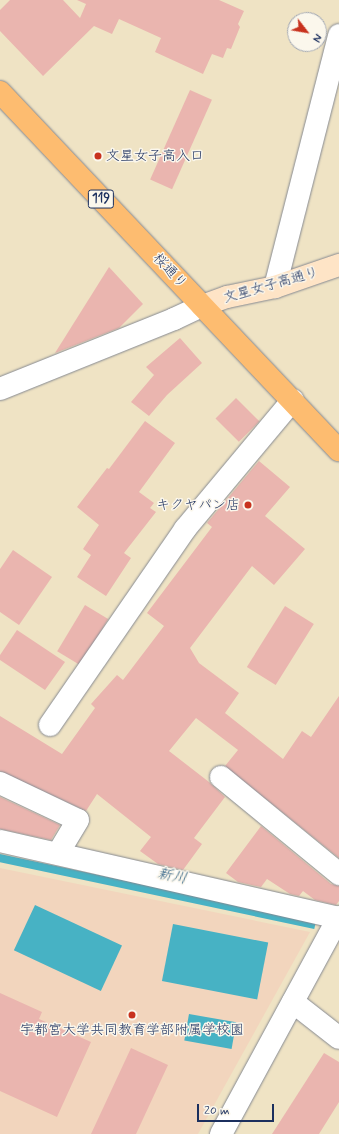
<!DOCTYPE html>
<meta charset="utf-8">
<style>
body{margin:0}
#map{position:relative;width:339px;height:1134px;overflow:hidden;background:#efe3c4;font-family:Mynerve,"Klee One",sans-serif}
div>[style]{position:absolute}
.built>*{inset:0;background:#f2d5bd}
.water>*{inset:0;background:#47b2c4;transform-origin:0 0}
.building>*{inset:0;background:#eab5af;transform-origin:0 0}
.roads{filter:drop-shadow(0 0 1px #858991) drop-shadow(0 0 1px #858991)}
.street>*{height:22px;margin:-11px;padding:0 11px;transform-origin:11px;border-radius:11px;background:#fff}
.secondary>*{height:22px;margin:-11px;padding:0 11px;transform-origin:11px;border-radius:11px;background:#fee4c6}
.highway>*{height:22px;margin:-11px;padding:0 11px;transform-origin:11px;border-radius:11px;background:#fdbc70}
.dots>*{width:11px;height:11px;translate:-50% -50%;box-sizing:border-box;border:2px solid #fbf7ec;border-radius:50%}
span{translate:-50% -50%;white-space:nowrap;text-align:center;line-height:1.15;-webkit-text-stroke:3px #fbf7ec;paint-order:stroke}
.shield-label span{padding:1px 3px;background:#fbf7ec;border:1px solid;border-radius:3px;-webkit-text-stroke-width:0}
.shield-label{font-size:13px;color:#1b2f5e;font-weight:700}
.poi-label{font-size:14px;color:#1b2f5e}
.left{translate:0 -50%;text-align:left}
.right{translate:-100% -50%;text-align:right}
.street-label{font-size:14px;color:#1b2f5e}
.water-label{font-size:15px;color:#2a5d82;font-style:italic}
.north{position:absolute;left:287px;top:12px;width:40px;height:40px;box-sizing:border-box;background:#fbf7ec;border:1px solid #a1a7b3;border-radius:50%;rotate:121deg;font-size:11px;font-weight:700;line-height:16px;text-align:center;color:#1b2f5e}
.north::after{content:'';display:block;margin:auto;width:14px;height:18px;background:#c8321e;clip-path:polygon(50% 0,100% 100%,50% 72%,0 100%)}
.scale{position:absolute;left:197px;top:1104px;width:77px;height:18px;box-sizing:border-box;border:2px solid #1b2f5e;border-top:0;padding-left:5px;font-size:12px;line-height:14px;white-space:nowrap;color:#1b2f5e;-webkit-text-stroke:3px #fbf7ec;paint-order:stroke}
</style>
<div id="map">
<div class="built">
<div style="clip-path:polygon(0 868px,310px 932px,198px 1134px,0 1134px)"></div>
</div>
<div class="water">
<div style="left:0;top:854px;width:323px;height:8px;rotate:12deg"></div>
<div style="left:35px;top:905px;width:96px;height:50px;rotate:25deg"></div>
<div style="left:173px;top:924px;width:97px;height:58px;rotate:11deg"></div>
<div style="left:189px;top:1014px;width:48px;height:27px;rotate:10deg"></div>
</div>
<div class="building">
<div style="clip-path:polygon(10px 0,63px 0,80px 18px,86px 4px,77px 0,219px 0,244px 11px,238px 24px,240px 27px,231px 49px,227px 48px,223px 58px,212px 54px,203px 74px,155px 52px,161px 38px,119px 19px,112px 34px,94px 26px,43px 76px,0 31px,0 10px)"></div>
<div style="left:190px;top:90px;width:24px;height:98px;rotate:24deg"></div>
<div style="clip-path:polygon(109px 267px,143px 304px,119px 328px,55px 353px)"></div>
<div style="clip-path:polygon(180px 338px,202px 363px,167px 395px,149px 416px,131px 402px,154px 375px,146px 367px)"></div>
<div style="left:236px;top:398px;width:33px;height:29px;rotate:45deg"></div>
<div style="clip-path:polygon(145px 421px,175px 443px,139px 492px,154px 503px,150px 508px,156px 512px,124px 553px,131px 558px,106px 596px,77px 577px,91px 555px,83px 549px,99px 525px,77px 507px,107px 468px,109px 469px)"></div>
<div style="clip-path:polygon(259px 461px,290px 487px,265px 516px,305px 549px,274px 585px,252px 566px,190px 648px,199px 663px,239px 693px,225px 713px,283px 759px,302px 731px,311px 737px,339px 696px,339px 858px,225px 766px,238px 750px,196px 718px,169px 751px,209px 782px,225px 797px,194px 838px,202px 844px,183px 870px,158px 864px,140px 851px,151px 837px,97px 794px,86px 811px,0 771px,0 716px,62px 754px,95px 708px,91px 704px,117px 675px,123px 680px,164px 626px,147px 613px,212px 527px,207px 523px)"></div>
<div style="clip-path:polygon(13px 550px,52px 577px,19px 625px,0 612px,0 569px)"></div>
<div style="left:85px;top:605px;width:27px;height:54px;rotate:31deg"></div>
<div style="left:285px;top:606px;width:34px;height:72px;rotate:32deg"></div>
<div style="clip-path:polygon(17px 630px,65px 662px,45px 690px,0 660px,0 655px)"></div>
<div style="clip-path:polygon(0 797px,60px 825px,51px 840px,0 829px)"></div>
<div style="clip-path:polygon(261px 826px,331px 884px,339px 886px,339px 901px,336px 905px,315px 900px,303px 891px,299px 896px,290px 894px,267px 879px,261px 887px,238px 882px,226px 873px)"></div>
<div style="clip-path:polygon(0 993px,42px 1012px,39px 1019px,91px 1042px,57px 1117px,0 1091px)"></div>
<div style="clip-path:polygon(131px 1048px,168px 1065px,136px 1134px,91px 1134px)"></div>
<div style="clip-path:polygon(324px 1053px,339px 1062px,339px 1102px,319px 1134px,272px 1134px)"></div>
</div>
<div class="roads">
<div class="street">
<div style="left:275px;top:287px;width:260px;rotate:-75.7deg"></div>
<div style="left:0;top:389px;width:188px;rotate:-21.9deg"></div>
<div style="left:174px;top:319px;width:31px;rotate:-25deg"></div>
<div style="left:50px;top:725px;width:238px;rotate:-55.4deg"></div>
<div style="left:185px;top:529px;width:168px;rotate:-50.1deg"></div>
<div style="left:221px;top:777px;width:153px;rotate:39.4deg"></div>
<div style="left:0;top:783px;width:86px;rotate:25.4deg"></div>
<div style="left:78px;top:820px;width:39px;rotate:121deg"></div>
<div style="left:0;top:841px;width:348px;rotate:12.8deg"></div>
<div style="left:293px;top:1002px;width:58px;rotate:38deg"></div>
<div style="left:221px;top:1134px;width:247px;rotate:-61.5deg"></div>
</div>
<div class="secondary">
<div style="left:202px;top:306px;width:27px;rotate:-20deg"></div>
<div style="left:227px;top:297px;width:49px;rotate:-11.8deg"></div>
<div style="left:275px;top:287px;width:68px;rotate:-19deg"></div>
</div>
<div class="highway">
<div style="left:0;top:92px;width:493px;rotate:46.6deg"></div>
</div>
</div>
<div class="dots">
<div style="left:98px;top:156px;background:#c8321e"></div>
<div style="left:248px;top:505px;background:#c8321e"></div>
<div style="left:132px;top:1015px;background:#c8321e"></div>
</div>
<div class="shield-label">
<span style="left:101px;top:199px">119</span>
</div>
<div class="poi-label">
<span class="left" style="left:106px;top:156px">文星女子高入口</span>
<span class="right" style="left:240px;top:505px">キクヤパン店</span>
<span style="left:132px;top:1030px">宇都宮大学共同教育学部附属学校園</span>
</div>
<div class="street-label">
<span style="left:170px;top:271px;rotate:47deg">桜通り</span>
<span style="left:271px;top:285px;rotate:-16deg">文星女子高通り</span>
</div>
<div class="water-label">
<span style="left:172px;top:877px;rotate:11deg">新川</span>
</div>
<div class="north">N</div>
<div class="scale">20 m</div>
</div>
